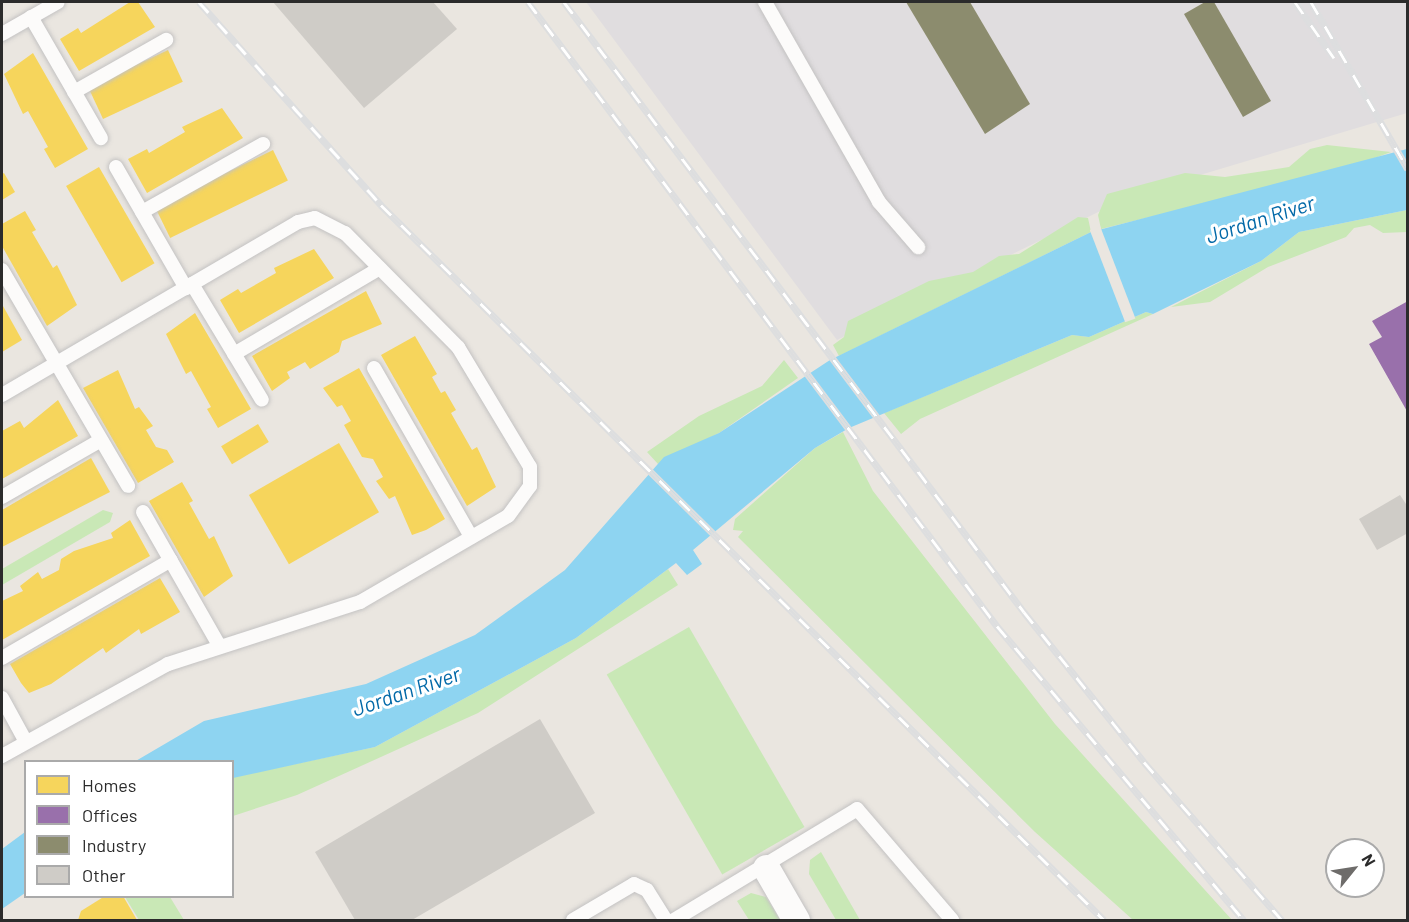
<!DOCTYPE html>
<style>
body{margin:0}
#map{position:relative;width:1409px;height:922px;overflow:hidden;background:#eae6e0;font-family:Barlow,sans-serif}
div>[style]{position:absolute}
.industrial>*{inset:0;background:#e0dddf}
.green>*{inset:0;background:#c9e8b6;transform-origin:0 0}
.water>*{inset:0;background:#8ed4f1}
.pier>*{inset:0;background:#eae6e0;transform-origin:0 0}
.homes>*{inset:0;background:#f6d55c;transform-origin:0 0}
.offices>*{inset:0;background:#9970ab}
.industry>*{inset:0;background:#8c8c6e}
.building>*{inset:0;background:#cfccc7}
.roads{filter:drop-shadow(0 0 2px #c3c2c2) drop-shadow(0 0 2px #c3c2c2)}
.service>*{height:14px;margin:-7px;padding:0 7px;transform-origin:7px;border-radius:7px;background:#fcfbfa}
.minor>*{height:27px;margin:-13.5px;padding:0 13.5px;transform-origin:13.5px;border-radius:13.5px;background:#fcfbfa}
.rail>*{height:7px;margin-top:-3.5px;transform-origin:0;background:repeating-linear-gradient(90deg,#fff 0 14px,#dddedf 0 28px);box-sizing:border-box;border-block:2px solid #dddedf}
span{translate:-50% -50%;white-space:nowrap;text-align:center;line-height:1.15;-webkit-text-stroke:6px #fff;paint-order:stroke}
.water-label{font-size:21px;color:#0269a8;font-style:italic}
.frame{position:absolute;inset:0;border:3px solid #2b2b2b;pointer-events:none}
.legend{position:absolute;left:24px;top:760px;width:210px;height:138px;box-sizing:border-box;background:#fff;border:2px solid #aaa;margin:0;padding:8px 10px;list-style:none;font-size:18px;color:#2b2b2b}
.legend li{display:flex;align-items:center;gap:12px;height:30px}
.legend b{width:30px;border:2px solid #aaa}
.north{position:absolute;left:1325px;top:838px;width:60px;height:60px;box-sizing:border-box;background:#fff;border:2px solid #aaa;border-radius:50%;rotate:60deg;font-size:16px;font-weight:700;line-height:24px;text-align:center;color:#2b2b2b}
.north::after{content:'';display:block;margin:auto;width:21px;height:27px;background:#6e6c6a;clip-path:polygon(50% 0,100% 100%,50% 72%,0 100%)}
</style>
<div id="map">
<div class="industrial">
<div style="clip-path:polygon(586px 2px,1407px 2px,1407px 113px,1133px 195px,837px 340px)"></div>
</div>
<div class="green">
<div style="clip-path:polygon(1327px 145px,1391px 152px,1345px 169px,1101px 229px,1098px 215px,1107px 194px,1185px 173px,1225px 177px,1289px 167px,1310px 149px)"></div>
<div style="clip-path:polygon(1407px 210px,1407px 232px,1383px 233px,1370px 225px,1354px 228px,1346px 237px,1268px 267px,1210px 302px,1171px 307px,1261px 261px,1299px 232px)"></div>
<div style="clip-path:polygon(1078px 217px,1088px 218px,1091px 232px,839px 356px,833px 345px,844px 337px,848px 321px,929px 281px,973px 272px,999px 256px,1019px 254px)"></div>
<div style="clip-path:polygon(1146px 312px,1153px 314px,920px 419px,901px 434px,884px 413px,1072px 335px,1089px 337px)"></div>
<div style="clip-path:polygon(784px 360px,798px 378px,719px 433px,658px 464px,647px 452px,699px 416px,762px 386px)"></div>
<div style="clip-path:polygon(843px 432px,873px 491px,1055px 724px,1232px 920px,1133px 920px,1035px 832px,738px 537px,743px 531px,733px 530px,735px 519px,815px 448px)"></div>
<div style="clip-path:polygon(103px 510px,113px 513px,110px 522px,2px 585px,2px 569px)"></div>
<div style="clip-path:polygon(668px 569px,678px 585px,478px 713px,297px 795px,233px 816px,234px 777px,375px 747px,576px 638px)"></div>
<div style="left:689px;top:627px;width:231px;height:95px;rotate:60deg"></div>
<div style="clip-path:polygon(821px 852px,860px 920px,836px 920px,809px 874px,810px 860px)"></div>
<div style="clip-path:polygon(751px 893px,766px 897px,780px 920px,749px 920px,737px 901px)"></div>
<div style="clip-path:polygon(125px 897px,170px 897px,184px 920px,139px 920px)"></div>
</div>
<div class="water">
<div style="clip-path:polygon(1407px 149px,1407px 210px,1299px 232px,1261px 261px,1153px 314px,1146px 312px,1089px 337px,1072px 335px,849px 428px,815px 448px,693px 550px,702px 564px,687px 575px,676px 563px,576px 638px,375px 747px,233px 778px,232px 762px,134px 762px,204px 721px,366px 684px,475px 635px,565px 570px,664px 457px,719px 433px,830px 360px,1091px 232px)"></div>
<div style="clip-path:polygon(25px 832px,25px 893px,2px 909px,2px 849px)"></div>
</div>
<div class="pier">
<div style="left:1100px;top:226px;width:99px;height:11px;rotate:69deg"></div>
</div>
<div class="homes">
<div style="clip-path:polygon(130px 2px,138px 2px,155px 27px,79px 71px,60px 39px,78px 28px,81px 33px)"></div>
<div style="left:168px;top:50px;width:35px;height:88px;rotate:65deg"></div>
<div style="clip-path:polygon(33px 53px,88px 149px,55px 168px,44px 149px,48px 147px,28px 111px,23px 114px,4px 74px)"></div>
<div style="clip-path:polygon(222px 108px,243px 138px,147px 193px,128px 159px,147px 149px,149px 153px,185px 132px,182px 127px)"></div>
<div style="left:273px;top:150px;width:34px;height:131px;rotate:64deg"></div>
<div style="left:99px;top:167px;width:111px;height:38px;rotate:60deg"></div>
<div style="clip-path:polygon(4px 173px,15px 192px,2px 200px,2px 174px)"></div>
<div style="clip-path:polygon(25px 211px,36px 230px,32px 232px,53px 268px,57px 265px,77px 305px,47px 326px,2px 246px,2px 224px)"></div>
<div style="clip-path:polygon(314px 249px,334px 278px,239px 333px,220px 300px,238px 289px,241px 293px,276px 273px,274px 268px)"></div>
<div style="clip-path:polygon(366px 291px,382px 324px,342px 341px,339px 352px,310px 369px,305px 362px,287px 372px,290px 378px,272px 391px,252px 356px)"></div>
<div style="clip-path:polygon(3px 306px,22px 340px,2px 352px,2px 307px)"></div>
<div style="clip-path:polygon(195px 313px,251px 409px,218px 428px,207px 409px,211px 407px,191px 371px,186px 374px,166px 334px)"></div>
<div style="clip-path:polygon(415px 336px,437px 374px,432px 377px,441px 393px,445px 391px,456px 410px,451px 413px,472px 450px,477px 447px,496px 487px,467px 506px,381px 355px)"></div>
<div style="clip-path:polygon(359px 368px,445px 519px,426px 530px,412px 535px,395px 496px,389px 499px,376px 481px,383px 477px,373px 459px,362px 457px,344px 425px,351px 421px,342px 405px,337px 407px,323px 388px)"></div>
<div style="clip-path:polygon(118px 370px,135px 409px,139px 407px,153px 426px,146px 430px,156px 447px,167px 450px,174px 462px,138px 483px,83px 388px)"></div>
<div style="clip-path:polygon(58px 400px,78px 436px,2px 479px,2px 431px,20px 421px,24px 428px)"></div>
<div style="left:258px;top:424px;width:21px;height:43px;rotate:59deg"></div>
<div style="left:339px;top:443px;width:80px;height:104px;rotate:60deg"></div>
<div style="clip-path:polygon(91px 458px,110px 492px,2px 547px,2px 510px)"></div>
<div style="clip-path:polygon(182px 482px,193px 501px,189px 503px,209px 539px,214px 536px,233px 576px,204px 597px,149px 501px)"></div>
<div style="clip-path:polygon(130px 520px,150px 556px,2px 640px,2px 601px,23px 591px,20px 586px,38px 572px,42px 579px,59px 570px,61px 559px,74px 551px,113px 538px,111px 533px)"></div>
<div style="clip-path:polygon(160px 578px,180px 612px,141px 634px,139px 629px,106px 653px,103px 648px,51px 684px,29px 693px,21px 683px,10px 664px)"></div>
<div style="clip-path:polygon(105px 896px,123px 896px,137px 920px,78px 920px,81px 911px)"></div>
</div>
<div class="offices">
<div style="clip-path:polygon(1408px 301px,1408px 413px,1369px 344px,1382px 337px,1372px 321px)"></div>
</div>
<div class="industry">
<div style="clip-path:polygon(906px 2px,970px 2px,1030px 104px,985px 134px)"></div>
<div style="clip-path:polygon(1205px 2px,1214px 2px,1271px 101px,1243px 117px,1184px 14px)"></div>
</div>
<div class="building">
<div style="clip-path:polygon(273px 2px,433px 2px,457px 29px,364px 108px)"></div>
<div style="clip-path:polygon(1400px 495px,1408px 507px,1408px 533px,1377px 550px,1359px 519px)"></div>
<div style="clip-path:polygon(540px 719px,595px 813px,412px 920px,355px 920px,315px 852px)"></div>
</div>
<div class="roads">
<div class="service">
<div style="left:765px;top:2px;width:230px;rotate:60.3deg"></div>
<div style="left:879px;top:202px;width:60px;rotate:49.1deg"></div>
<div style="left:31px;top:17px;width:140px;rotate:60deg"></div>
<div style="left:2px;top:34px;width:64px;rotate:-29.7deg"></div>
<div style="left:74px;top:92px;width:106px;rotate:-29.5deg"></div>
<div style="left:116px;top:167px;width:140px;rotate:60deg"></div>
<div style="left:142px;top:212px;width:139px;rotate:-29.3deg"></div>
<div style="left:2px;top:270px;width:250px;rotate:59.7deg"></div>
<div style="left:192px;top:284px;width:135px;rotate:58.9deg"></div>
<div style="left:234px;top:354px;width:169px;rotate:-30.5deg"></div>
<div style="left:374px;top:368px;width:195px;rotate:60.1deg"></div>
<div style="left:2px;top:395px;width:343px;rotate:-30.3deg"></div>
<div style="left:298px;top:222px;width:17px;rotate:-13deg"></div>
<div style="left:315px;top:218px;width:34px;rotate:27deg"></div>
<div style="left:345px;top:233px;width:161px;rotate:45.3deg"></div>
<div style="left:458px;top:347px;width:140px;rotate:59deg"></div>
<div style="left:530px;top:467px;width:19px;rotate:90deg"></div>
<div style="left:530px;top:486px;width:37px;rotate:126deg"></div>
<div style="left:508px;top:516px;width:171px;rotate:149.8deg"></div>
<div style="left:360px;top:602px;width:202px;rotate:162.1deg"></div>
<div style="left:168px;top:664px;width:190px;rotate:151deg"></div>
<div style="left:2px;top:497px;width:114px;rotate:-29.9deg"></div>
<div style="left:143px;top:512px;width:155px;rotate:60.3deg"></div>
<div style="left:2px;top:658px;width:195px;rotate:-30.1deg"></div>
<div style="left:2px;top:698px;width:50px;rotate:61.4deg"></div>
<div style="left:573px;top:920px;width:71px;rotate:-30.5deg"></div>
<div style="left:634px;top:884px;width:14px;rotate:25deg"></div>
<div style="left:647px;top:890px;width:36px;rotate:58deg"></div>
<div style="left:674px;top:920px;width:214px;rotate:-31.2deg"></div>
<div style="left:857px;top:809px;width:146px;rotate:49.4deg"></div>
</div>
<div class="minor">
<div style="left:766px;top:868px;width:60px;rotate:60deg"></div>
</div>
</div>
<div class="rail">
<div style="left:199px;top:2px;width:273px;rotate:48.1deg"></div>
<div style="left:381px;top:205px;width:1017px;rotate:44.68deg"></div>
<div style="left:528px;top:2px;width:781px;rotate:53.07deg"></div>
<div style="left:997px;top:626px;width:384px;rotate:50deg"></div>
<div style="left:564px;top:2px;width:764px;rotate:52.98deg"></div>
<div style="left:1024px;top:612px;width:192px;rotate:51.3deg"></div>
<div style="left:1144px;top:762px;width:210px;rotate:48.9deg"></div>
<div style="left:1295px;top:2px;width:68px;rotate:55.1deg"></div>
<div style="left:1311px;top:2px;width:193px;rotate:59.9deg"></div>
</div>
<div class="water-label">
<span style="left:1260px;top:219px;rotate:-18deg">Jordan River</span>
<span style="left:406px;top:691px;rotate:-19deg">Jordan River</span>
</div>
<div class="frame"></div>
<ul class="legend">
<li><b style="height:16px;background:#f6d55c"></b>Homes</li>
<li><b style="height:16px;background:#9970ab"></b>Offices</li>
<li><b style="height:16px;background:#8c8c6e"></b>Industry</li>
<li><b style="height:16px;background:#cfccc7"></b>Other</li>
</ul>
<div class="north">N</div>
</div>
